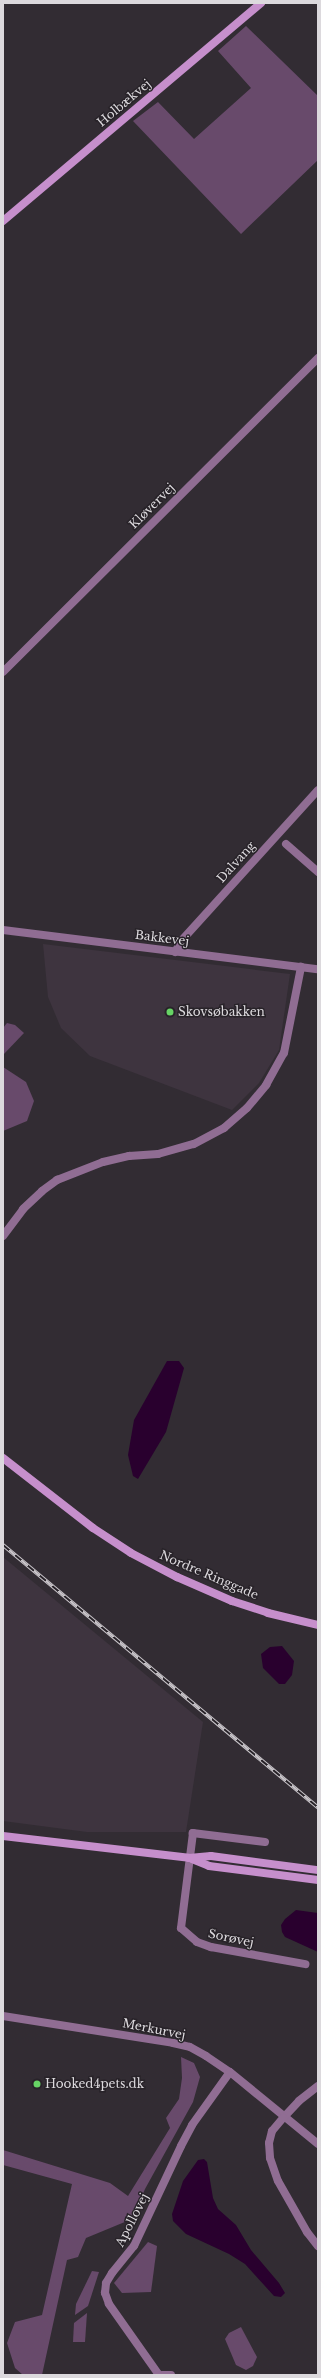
<!DOCTYPE html>
<meta charset="utf-8">
<style>
body{margin:0}
#map{position:relative;width:321px;height:2378px;overflow:hidden;background:#322c33;font-family:"Libre Baskerville",serif}
div>[style]{position:absolute}
.built>*{inset:0;background:#3e343f}
.green>*{inset:0;background:#684a6b}
.water>*{inset:0;background:#29002e}
.street>*{height:8px;margin:-4px;padding:0 4px;transform-origin:4px;border-radius:4px;background:#906d93}
.secondary>*{height:8px;margin:-4px;padding:0 4px;transform-origin:4px;border-radius:4px;background:#c68fcc}
.rail>*{height:4px;margin-top:-2px;transform-origin:0;background:repeating-linear-gradient(90deg,#282329 0 8px,#cac6cb 0 16px);box-sizing:border-box;border-block:1px solid #cac6cb}
.dots>*{width:11px;height:11px;translate:-50% -50%;box-sizing:border-box;border:2px solid #282329;border-radius:50%}
span{translate:-50% -50%;white-space:nowrap;text-align:center;line-height:1.15;-webkit-text-stroke:3px #282329;paint-order:stroke}
.street-label{font-size:12px;color:#dcd9dd}
.poi-label{font-size:12px;color:#dcd9dd}
.left{translate:0 -50%;text-align:left}
.frame{position:absolute;inset:0;border:4px solid #dcd9dd;pointer-events:none}
</style>
<div id="map">
<div class="built">
<div style="clip-path:polygon(43px 944px,290px 974px,279px 1050px,259px 1083px,232px 1110px,90px 1056px,61px 1028px,48px 997px)"></div>
<div style="clip-path:polygon(3px 1557px,203px 1722px,186px 1832px,87px 1832px,3px 1821px)"></div>
</div>
<div class="green">
<div style="clip-path:polygon(246px 26px,318px 96px,318px 160px,241px 234px,133px 121px,158px 102px,194px 139px,251px 88px,218px 51px)"></div>
<div style="clip-path:polygon(7px 1023px,15px 1025px,24px 1033px,3px 1055px,3px 1028px)"></div>
<div style="clip-path:polygon(3px 1067px,26px 1082px,34px 1101px,27px 1121px,3px 1131px)"></div>
<div style="clip-path:polygon(181px 2057px,194px 2063px,200px 2077px,193px 2102px,145px 2189px,132px 2219px,86px 2238px,78px 2257px,67px 2260px,42px 2375px,23px 2375px,15px 2368px,7px 2343px,15px 2322px,42px 2315px,72px 2184px,3px 2165px,3px 2150px,110px 2183px,128px 2196px,170px 2128px,166px 2118px,179px 2099px,182px 2078px)"></div>
<div style="clip-path:polygon(148px 2242px,157px 2246px,151px 2292px,122px 2293px,114px 2283px)"></div>
<div style="clip-path:polygon(92px 2271px,99px 2272px,88px 2306px,75px 2315px,76px 2304px)"></div>
<div style="clip-path:polygon(87px 2313px,85px 2342px,73px 2342px,74px 2323px)"></div>
<div style="clip-path:polygon(241px 2327px,257px 2357px,253px 2366px,246px 2370px,236px 2365px,225px 2339px,229px 2333px)"></div>
</div>
<div class="water">
<div style="clip-path:polygon(167px 1361px,179px 1361px,184px 1368px,166px 1432px,138px 1479px,133px 1476px,128px 1455px,134px 1420px)"></div>
<div style="clip-path:polygon(282px 1646px,294px 1661px,292px 1675px,285px 1684px,279px 1684px,263px 1668px,261px 1654px,270px 1647px)"></div>
<div style="clip-path:polygon(296px 1910px,318px 1913px,318px 1952px,285px 1937px,282px 1932px,281px 1925px,285px 1919px)"></div>
<div style="clip-path:polygon(204px 2159px,207px 2162px,213px 2198px,218px 2209px,236px 2225px,251px 2250px,279px 2283px,285px 2293px,281px 2297px,274px 2296px,245px 2264px,229px 2254px,186px 2234px,173px 2221px,172px 2214px,183px 2181px,198px 2160px)"></div>
</div>
<div class="street">
<div style="left:3px;top:672px;width:445px;rotate:-44.9deg"></div>
<div style="left:286px;top:844px;width:43px;rotate:41.2deg"></div>
<div style="left:3px;top:930px;width:317px;rotate:7.1deg"></div>
<div style="left:175px;top:952px;width:14px;rotate:-60deg"></div>
<div style="left:182px;top:940px;width:202px;rotate:-47.8deg"></div>
<div style="left:3px;top:1236px;width:34px;rotate:-53deg"></div>
<div style="left:23px;top:1209px;width:26px;rotate:-43deg"></div>
<div style="left:42px;top:1191px;width:19px;rotate:-36deg"></div>
<div style="left:57px;top:1180px;width:49px;rotate:-21.4deg"></div>
<div style="left:103px;top:1162px;width:27px;rotate:-13deg"></div>
<div style="left:129px;top:1156px;width:29px;rotate:-4deg"></div>
<div style="left:158px;top:1154px;width:37px;rotate:-16deg"></div>
<div style="left:194px;top:1144px;width:34px;rotate:-28deg"></div>
<div style="left:224px;top:1128px;width:30px;rotate:-41deg"></div>
<div style="left:247px;top:1108px;width:30px;rotate:-50deg"></div>
<div style="left:266px;top:1085px;width:37px;rotate:-61deg"></div>
<div style="left:284px;top:1053px;width:88px;rotate:-78.8deg"></div>
<div style="left:265px;top:1842px;width:73px;rotate:-172.9deg"></div>
<div style="left:193px;top:1833px;width:96px;rotate:97.2deg"></div>
<div style="left:181px;top:1928px;width:21px;rotate:41deg"></div>
<div style="left:197px;top:1942px;width:15px;rotate:20deg"></div>
<div style="left:211px;top:1947px;width:96px;rotate:10.3deg"></div>
<div style="left:3px;top:2016px;width:172px;rotate:9deg"></div>
<div style="left:173px;top:2043px;width:17px;rotate:13deg"></div>
<div style="left:190px;top:2047px;width:18px;rotate:29deg"></div>
<div style="left:206px;top:2056px;width:29px;rotate:34deg"></div>
<div style="left:230px;top:2072px;width:114px;rotate:39.3deg"></div>
<div style="left:318px;top:2086px;width:24px;rotate:142deg"></div>
<div style="left:299px;top:2101px;width:23px;rotate:133deg"></div>
<div style="left:283px;top:2118px;width:17px;rotate:130deg"></div>
<div style="left:272px;top:2131px;width:12px;rotate:104deg"></div>
<div style="left:269px;top:2143px;width:15px;rotate:86deg"></div>
<div style="left:270px;top:2158px;width:24px;rotate:71deg"></div>
<div style="left:278px;top:2181px;width:59px;rotate:60.4deg"></div>
<div style="left:307px;top:2232px;width:18px;rotate:52deg"></div>
<div style="left:159px;top:2375px;width:87px;rotate:-125.2deg"></div>
<div style="left:109px;top:2304px;width:12px;rotate:-110deg"></div>
<div style="left:105px;top:2293px;width:10px;rotate:-84deg"></div>
<div style="left:106px;top:2283px;width:12px;rotate:-59deg"></div>
<div style="left:112px;top:2273px;width:35px;rotate:-51deg"></div>
<div style="left:134px;top:2246px;width:110px;rotate:-64.8deg"></div>
<div style="left:181px;top:2146px;width:24px;rotate:-62deg"></div>
<div style="left:192px;top:2125px;width:65px;rotate:-54.4deg"></div>
<div style="left:162px;top:2375px;width:9px"></div>
</div>
<div class="secondary">
<div style="left:3px;top:221px;width:338px;rotate:-40.2deg"></div>
<div style="left:3px;top:1458px;width:114px;rotate:37.9deg"></div>
<div style="left:93px;top:1528px;width:45px;rotate:33.3deg"></div>
<div style="left:131px;top:1553px;width:52px;rotate:27.6deg"></div>
<div style="left:177px;top:1577px;width:60px;rotate:23.6deg"></div>
<div style="left:232px;top:1601px;width:38px;rotate:18deg"></div>
<div style="left:268px;top:1613px;width:51px;rotate:13.5deg"></div>
<div style="left:3px;top:1836px;width:187px;rotate:6.7deg"></div>
<div style="left:189px;top:1858px;width:22px;rotate:-5deg"></div>
<div style="left:211px;top:1856px;width:108px;rotate:7.5deg"></div>
<div style="left:192px;top:1859px;width:18px;rotate:22deg"></div>
<div style="left:209px;top:1866px;width:110px;rotate:7.3deg"></div>
</div>
<div class="rail">
<div style="left:3px;top:1545px;width:410px;rotate:39.8deg"></div>
</div>
<div class="dots">
<div style="left:170px;top:1012px;background:#67d465"></div>
<div style="left:37px;top:2084px;background:#67d465"></div>
</div>
<div class="street-label">
<span style="left:124px;top:103px;rotate:-40deg">Holbækvej</span>
<span style="left:152px;top:506px;rotate:-45deg">Kløvervej</span>
<span style="left:236px;top:862px;rotate:-48deg">Dalvang</span>
<span style="left:162px;top:938px;rotate:7deg">Bakkevej</span>
<span style="left:209px;top:1575px;rotate:23deg">Nordre Ringgade</span>
<span style="left:231px;top:1938px;rotate:12deg">Sorøvej</span>
<span style="left:154px;top:2029px;rotate:11deg">Merkurvej</span>
<span style="left:132px;top:2220px;rotate:-63deg">Apollovej</span>
</div>
<div class="poi-label">
<span class="left" style="left:178px;top:1012px">Skovsøbakken</span>
<span class="left" style="left:45px;top:2084px">Hooked4pets.dk</span>
</div>
<div class="frame"></div>
</div>
